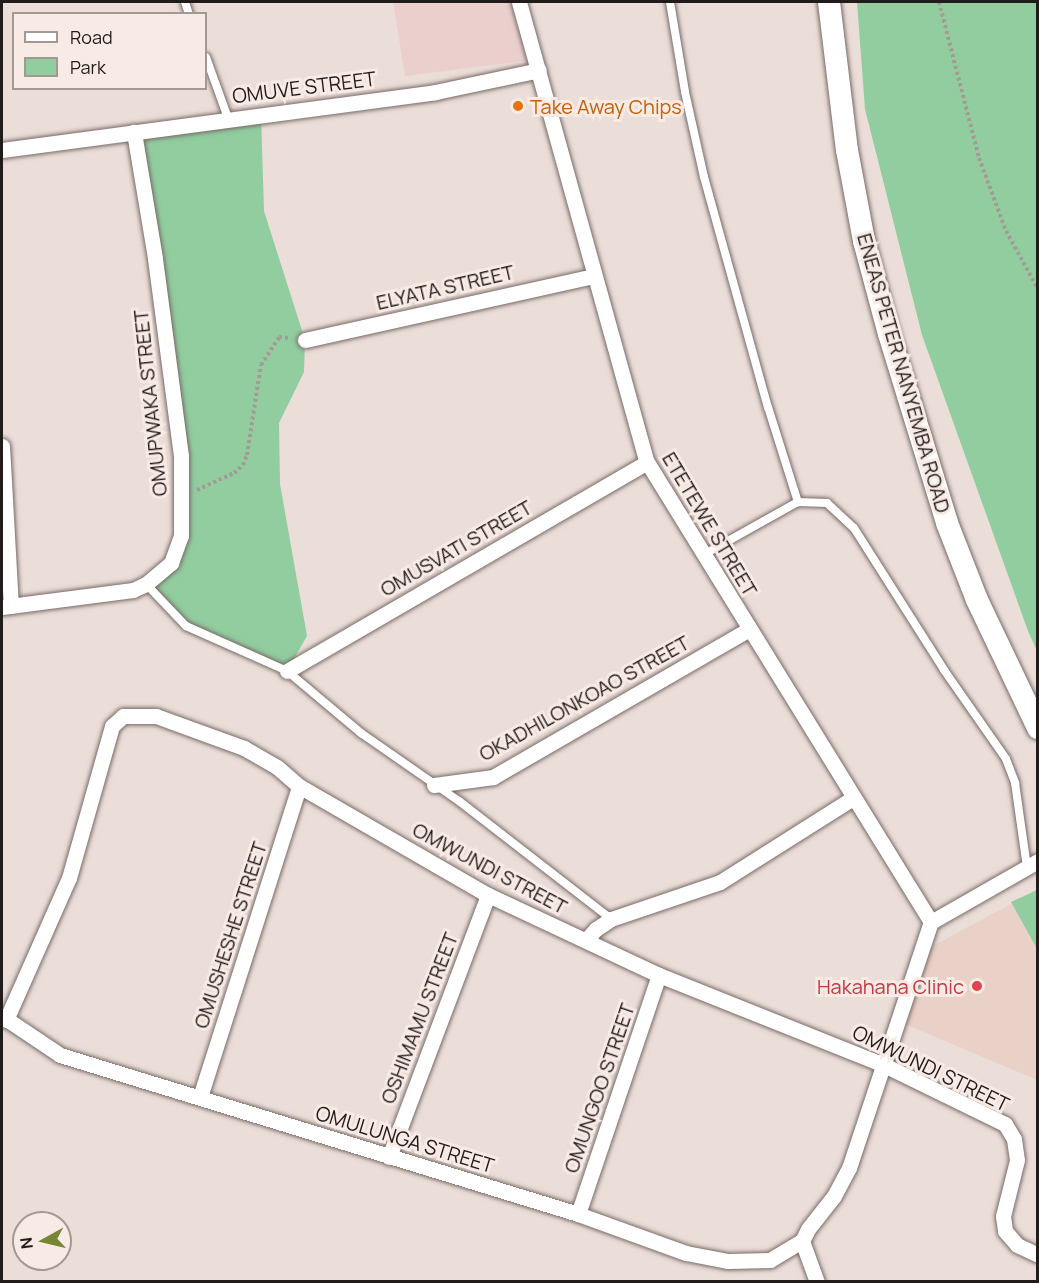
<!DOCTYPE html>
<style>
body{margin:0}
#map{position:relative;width:1039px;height:1283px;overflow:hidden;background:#ebddd8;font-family:Manrope,sans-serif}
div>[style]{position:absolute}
.commercial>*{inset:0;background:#eacfcd}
.medical>*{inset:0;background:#e9d1c8}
.green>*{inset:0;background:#91cd9f}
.path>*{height:4px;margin-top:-2px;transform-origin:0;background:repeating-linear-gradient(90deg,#a49995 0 3px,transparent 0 6px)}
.roads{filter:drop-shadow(0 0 2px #786b67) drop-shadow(0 0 2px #786b67)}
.service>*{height:8px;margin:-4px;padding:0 4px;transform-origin:4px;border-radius:4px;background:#fff}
.minor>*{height:15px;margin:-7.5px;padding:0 7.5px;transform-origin:7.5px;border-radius:7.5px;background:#fff}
.secondary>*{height:22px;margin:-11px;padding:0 11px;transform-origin:11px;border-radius:11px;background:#fff}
.dots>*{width:16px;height:16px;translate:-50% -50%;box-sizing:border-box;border:3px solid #f8eae5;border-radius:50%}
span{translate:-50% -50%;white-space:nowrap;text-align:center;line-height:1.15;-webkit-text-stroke:6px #f8eae5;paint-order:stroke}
.street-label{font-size:20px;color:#211c1a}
.food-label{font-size:20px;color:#c56008}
.left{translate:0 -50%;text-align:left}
.health-label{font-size:20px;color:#be3a42}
.right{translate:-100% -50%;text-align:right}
.frame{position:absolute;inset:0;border:3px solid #211c1a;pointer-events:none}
.legend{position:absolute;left:12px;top:12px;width:195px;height:78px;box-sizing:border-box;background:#f8eae5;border:2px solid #a29894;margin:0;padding:8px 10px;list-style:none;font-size:18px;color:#211c1a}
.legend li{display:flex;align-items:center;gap:12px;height:30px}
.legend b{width:30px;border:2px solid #a29894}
.north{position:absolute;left:12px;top:1211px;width:60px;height:60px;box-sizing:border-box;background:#f8eae5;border:2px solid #a29894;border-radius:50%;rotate:262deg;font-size:16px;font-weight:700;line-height:24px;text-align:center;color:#211c1a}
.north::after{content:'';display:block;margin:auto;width:21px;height:27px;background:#768635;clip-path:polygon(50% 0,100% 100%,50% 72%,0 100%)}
</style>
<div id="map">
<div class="commercial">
<div style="clip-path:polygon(393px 2px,511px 2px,531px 60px,405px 76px)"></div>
</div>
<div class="medical">
<div style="clip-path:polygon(1037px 890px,1037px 1080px,905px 1024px,929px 948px)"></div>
</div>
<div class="green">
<div style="clip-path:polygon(857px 2px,1037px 2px,1037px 651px,1028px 631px,922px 335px,865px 109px)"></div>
<div style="clip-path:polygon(261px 115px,264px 211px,305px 340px,304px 372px,279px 423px,280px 484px,307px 636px,287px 671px,186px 626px,146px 584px,171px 563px,182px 496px,134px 132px)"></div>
<div style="clip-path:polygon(1037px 890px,1038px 947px,1036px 947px,1011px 902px)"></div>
</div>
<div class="path">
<div style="left:939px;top:2px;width:161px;rotate:75.6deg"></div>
<div style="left:979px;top:158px;width:78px;rotate:69.7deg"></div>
<div style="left:1006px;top:231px;width:66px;rotate:61.1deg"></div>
<div style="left:197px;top:490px;width:41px;rotate:-24.7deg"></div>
<div style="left:234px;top:473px;width:12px;rotate:-42deg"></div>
<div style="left:243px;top:465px;width:11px;rotate:-68deg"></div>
<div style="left:247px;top:455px;width:91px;rotate:-81.2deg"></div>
<div style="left:261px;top:365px;width:33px;rotate:-57deg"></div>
<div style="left:279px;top:337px;width:11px;rotate:5deg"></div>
</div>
<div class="roads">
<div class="service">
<div style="left:185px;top:2px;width:13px;rotate:72deg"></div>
<div style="left:670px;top:2px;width:91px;rotate:80.5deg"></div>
<div style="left:685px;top:92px;width:87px;rotate:77.4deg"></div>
<div style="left:704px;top:177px;width:239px;rotate:74.5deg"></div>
<div style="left:768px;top:407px;width:100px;rotate:72.5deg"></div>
<div style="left:206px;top:57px;width:65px;rotate:70.2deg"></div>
<div style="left:703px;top:555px;width:109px;rotate:-29.2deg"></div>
<div style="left:798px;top:502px;width:29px;rotate:2deg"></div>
<div style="left:827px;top:503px;width:37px;rotate:43deg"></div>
<div style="left:854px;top:528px;width:168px;rotate:57.6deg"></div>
<div style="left:944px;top:670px;width:108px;rotate:55.1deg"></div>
<div style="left:1006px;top:759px;width:26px;rotate:69deg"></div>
<div style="left:1015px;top:783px;width:85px;rotate:81.9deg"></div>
<div style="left:146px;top:584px;width:58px;rotate:46.4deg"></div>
<div style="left:186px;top:626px;width:111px;rotate:24deg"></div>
<div style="left:287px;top:671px;width:97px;rotate:40deg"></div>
<div style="left:361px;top:733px;width:119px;rotate:34.8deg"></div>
<div style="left:459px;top:801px;width:192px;rotate:37.8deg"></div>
</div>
<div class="minor">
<div style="left:519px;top:2px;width:477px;rotate:74.5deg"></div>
<div style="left:647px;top:462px;width:541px;rotate:58.31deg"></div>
<div style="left:2px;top:150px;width:437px;rotate:-7.6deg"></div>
<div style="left:435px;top:92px;width:106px;rotate:-11.9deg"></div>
<div style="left:305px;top:340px;width:295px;rotate:-12.5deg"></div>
<div style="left:2px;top:446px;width:160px;rotate:86.8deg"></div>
<div style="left:2px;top:607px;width:132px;rotate:-7.4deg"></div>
<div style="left:133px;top:590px;width:14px;rotate:-25deg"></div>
<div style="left:146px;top:584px;width:33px;rotate:-40deg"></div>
<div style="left:171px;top:563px;width:29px;rotate:-70deg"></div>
<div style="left:181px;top:536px;width:80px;rotate:-90deg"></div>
<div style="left:181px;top:456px;width:200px;rotate:-97.5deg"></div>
<div style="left:155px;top:258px;width:128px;rotate:-99.5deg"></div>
<div style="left:287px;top:671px;width:416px;rotate:-30.1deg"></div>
<div style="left:434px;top:785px;width:60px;rotate:-7.7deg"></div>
<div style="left:493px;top:777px;width:296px;rotate:-30deg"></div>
<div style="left:586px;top:940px;width:15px;rotate:-48deg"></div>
<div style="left:596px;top:929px;width:18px;rotate:-34deg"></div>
<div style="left:611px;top:919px;width:115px;rotate:-18.7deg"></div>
<div style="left:720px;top:882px;width:157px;rotate:-32.3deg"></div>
<div style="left:2px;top:1016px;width:70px;rotate:33.9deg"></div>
<div style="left:60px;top:1055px;width:542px;rotate:17.06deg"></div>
<div style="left:578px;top:1214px;width:115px;rotate:19.9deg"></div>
<div style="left:686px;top:1253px;width:43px;rotate:10.8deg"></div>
<div style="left:728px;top:1261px;width:42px;rotate:-1.4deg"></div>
<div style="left:770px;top:1260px;width:37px;rotate:-31deg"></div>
<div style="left:6px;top:1020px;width:155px;rotate:-66.1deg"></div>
<div style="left:69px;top:878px;width:158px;rotate:-74.2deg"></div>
<div style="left:112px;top:726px;width:15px;rotate:-42deg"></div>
<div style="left:123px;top:716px;width:33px"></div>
<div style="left:156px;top:716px;width:94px;rotate:20deg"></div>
<div style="left:244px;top:748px;width:38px;rotate:30deg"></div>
<div style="left:277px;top:767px;width:29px;rotate:41deg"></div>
<div style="left:299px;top:786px;width:218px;rotate:30deg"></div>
<div style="left:488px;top:895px;width:189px;rotate:25.1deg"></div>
<div style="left:659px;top:975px;width:242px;rotate:21.8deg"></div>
<div style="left:884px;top:1065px;width:135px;rotate:26deg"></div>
<div style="left:1005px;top:1124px;width:17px;rotate:59deg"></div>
<div style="left:1014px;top:1139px;width:21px;rotate:82deg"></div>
<div style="left:1017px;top:1160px;width:58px;rotate:104deg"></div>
<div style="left:1003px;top:1216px;width:15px;rotate:82deg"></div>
<div style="left:1005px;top:1231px;width:18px;rotate:49deg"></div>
<div style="left:1017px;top:1245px;width:23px;rotate:25deg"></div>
<div style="left:200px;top:1097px;width:326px;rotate:-72.3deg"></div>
<div style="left:389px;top:1157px;width:280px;rotate:-69.3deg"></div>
<div style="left:578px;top:1214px;width:252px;rotate:-71.3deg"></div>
<div style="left:817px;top:1282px;width:44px;rotate:-110.1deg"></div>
<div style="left:802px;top:1241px;width:13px;rotate:-63deg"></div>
<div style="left:808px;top:1229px;width:42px;rotate:-51.8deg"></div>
<div style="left:834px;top:1196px;width:32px;rotate:-62deg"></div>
<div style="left:849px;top:1168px;width:259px;rotate:-71.6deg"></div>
<div style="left:931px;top:922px;width:123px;rotate:-29.7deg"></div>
</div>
<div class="secondary">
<div style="left:829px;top:2px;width:149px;rotate:83.1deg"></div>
<div style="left:847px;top:150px;width:93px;rotate:79.4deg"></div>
<div style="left:864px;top:241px;width:96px;rotate:75deg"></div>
<div style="left:889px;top:334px;width:198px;rotate:72.9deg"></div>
<div style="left:947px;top:523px;width:83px;rotate:68.7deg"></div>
<div style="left:977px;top:600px;width:142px;rotate:64.5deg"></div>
</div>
</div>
<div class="dots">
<div style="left:518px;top:106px;background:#e8710a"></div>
<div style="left:977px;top:986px;background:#e0444e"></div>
</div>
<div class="street-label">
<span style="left:304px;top:87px;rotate:-7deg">OMUVE STREET</span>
<span style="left:445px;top:287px;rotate:-13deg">ELYATA STREET</span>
<span style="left:904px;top:373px;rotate:74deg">ENEAS PETER NANYEMBA ROAD</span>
<span style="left:150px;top:403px;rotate:-96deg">OMUPWAKA STREET</span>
<span style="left:710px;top:524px;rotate:59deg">ETETEWE STREET</span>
<span style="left:456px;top:548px;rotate:-30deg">OMUSVATI STREET</span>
<span style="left:584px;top:698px;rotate:-29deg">OKADHILONKOAO STREET</span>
<span style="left:490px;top:868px;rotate:28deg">OMWUNDI STREET</span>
<span style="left:230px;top:935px;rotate:-72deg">OMUSHESHE STREET</span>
<span style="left:419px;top:1018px;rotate:-69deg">OSHIMAMU STREET</span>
<span style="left:931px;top:1068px;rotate:26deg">OMWUNDI STREET</span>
<span style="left:599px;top:1088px;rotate:-71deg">OMUNGOO STREET</span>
<span style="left:405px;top:1139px;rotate:17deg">OMULUNGA STREET</span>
</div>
<div class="food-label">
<span class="left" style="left:530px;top:106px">Take Away Chips</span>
</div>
<div class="health-label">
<span class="right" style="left:964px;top:986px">Hakahana Clinic</span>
</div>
<div class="frame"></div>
<ul class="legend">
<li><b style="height:8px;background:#fff"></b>Road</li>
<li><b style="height:16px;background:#91cd9f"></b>Park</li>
</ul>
<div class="north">N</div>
</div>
